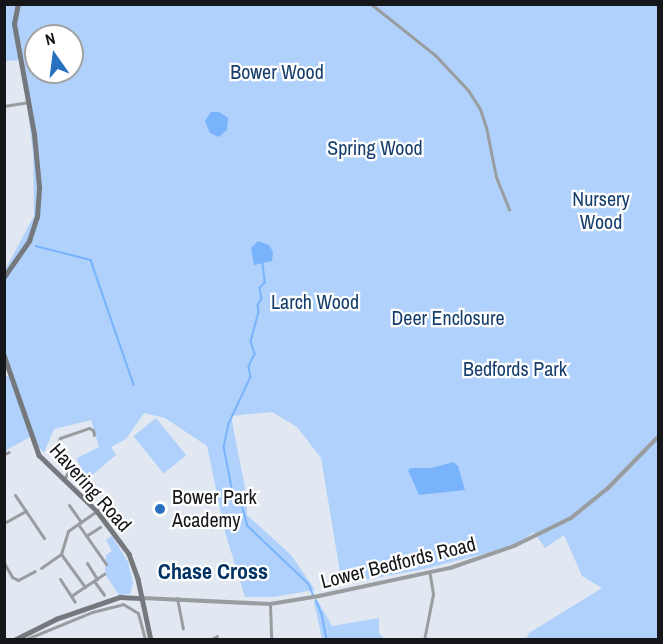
<!DOCTYPE html>
<style>
body{margin:0}
#map{position:relative;width:663px;height:644px;overflow:hidden;background:#e1e8f1;font-family:"Archivo Narrow",sans-serif}
div>[style]{position:absolute}
.green>*{inset:0;background:#b0d1fb;transform-origin:0 0}
.water>*{inset:0;background:#78b3fb}
.stream>*{height:1.5px;margin:-0.75px;padding:0 0.75px;transform-origin:0.75px;border-radius:0.75px;background:#78b3fb}
.minor>*{height:3px;margin:-1.5px;padding:0 1.5px;transform-origin:1.5px;border-radius:1.5px;background:#9a9da0}
.tertiary>*{height:4px;margin:-2px;padding:0 2px;transform-origin:2px;border-radius:2px;background:#9a9da0}
.secondary>*{height:4.5px;margin:-2.25px;padding:0 2.25px;transform-origin:2.25px;border-radius:2.25px;background:#75797e}
.dots>*{width:16px;height:16px;translate:-50% -50%;box-sizing:border-box;border:3px solid #fff;border-radius:50%}
span{translate:-50% -50%;white-space:nowrap;text-align:center;line-height:1.15;-webkit-text-stroke:4.5px #fff;paint-order:stroke}
.park-label{font-size:20px;color:#173f6d}
.street-label{font-size:20px;color:#141619}
.poi-label{font-size:20px;color:#141619}
.left{translate:0 -50%;text-align:left}
.quarter-label{font-size:22px;color:#023365;font-weight:700}
.frame{position:absolute;inset:0;border:6px solid #141619;pointer-events:none}
.north{position:absolute;left:24px;top:24px;width:60px;height:60px;box-sizing:border-box;background:#fff;border:2px solid #a1a2a3;border-radius:50%;rotate:346deg;font-size:16px;font-weight:700;line-height:24px;text-align:center;color:#141619}
.north::after{content:'';display:block;margin:auto;width:21px;height:27px;background:#2870c0;clip-path:polygon(50% 0,100% 100%,50% 72%,0 100%)}
</style>
<div id="map">
<div class="green">
<div style="clip-path:polygon(evenodd,5px 5px,658px 5px,658px 639px,526px 639px,529px 633px,602px 588px,582px 576px,564px 535px,545px 548px,534px 532px,514px 546px,424px 569px,342px 584px,321px 458px,297px 427px,272px 412px,231px 416px,246px 493px,247px 515px,291px 555px,315px 590px,273px 597px,245px 597px,225px 532px,207px 446px,165px 418px,144px 413px,126px 439px,111px 447px,116px 455px,85px 481px,77px 458px,99px 447px,91px 420px,54px 429px,44px 453px,30px 437px,5px 451px,5px 377px,9px 376px,5px 359px,5px 270px,34px 216px,33px 152px,26px 97px,19px 60px,5px 61px,5px 5px,36px 36px,72px 36px,72px 72px,36px 72px,36px 36px)"></div>
<div style="left:156px;top:418px;width:48px;height:29px;rotate:51deg"></div>
<div style="clip-path:polygon(112px 536px,128px 562px,133px 583px,130px 594px,119px 595px,105px 574px,106px 555px,112px 551px,106px 540px)"></div>
<div style="clip-path:polygon(318px 601px,332px 626px,379px 618px,379px 633px,384px 639px,322px 639px,314px 602px)"></div>
</div>
<div class="water">
<div style="clip-path:polygon(211px 112px,219px 112px,228px 118px,227px 130px,219px 137px,210px 133px,205px 121px)"></div>
<div style="clip-path:polygon(258px 241px,269px 245px,273px 252px,272px 261px,254px 265px,251px 248px)"></div>
<div style="clip-path:polygon(453px 462px,458px 466px,465px 490px,419px 495px,408px 470px,411px 468px,432px 468px)"></div>
</div>
<div class="stream">
<div style="left:36px;top:246px;width:57px;rotate:14.3deg"></div>
<div style="left:91px;top:260px;width:132px;rotate:71deg"></div>
<div style="left:263px;top:263px;width:20px;rotate:84deg"></div>
<div style="left:265px;top:283px;width:7px;rotate:135deg"></div>
<div style="left:260px;top:288px;width:11px;rotate:80deg"></div>
<div style="left:262px;top:299px;width:7px;rotate:124deg"></div>
<div style="left:258px;top:305px;width:7px;rotate:82deg"></div>
<div style="left:259px;top:312px;width:30px;rotate:105deg"></div>
<div style="left:251px;top:341px;width:14px;rotate:73deg"></div>
<div style="left:255px;top:354px;width:14px;rotate:115deg"></div>
<div style="left:249px;top:367px;width:10px;rotate:79deg"></div>
<div style="left:251px;top:377px;width:52px;rotate:115.1deg"></div>
<div style="left:229px;top:424px;width:24px;rotate:102deg"></div>
<div style="left:224px;top:447px;width:47px;rotate:78.9deg"></div>
<div style="left:233px;top:493px;width:8px;rotate:30deg"></div>
<div style="left:240px;top:497px;width:30px;rotate:75deg"></div>
<div style="left:248px;top:526px;width:84px;rotate:43.6deg"></div>
<div style="left:309px;top:584px;width:11px;rotate:68deg"></div>
<div style="left:316px;top:600px;width:15px;rotate:67deg"></div>
<div style="left:322px;top:614px;width:26px;rotate:79deg"></div>
</div>
<div class="minor">
<div style="left:371px;top:4px;width:82px;rotate:38.6deg"></div>
<div style="left:435px;top:55px;width:48px;rotate:46.7deg"></div>
<div style="left:468px;top:90px;width:22px;rotate:58deg"></div>
<div style="left:480px;top:109px;width:19px;rotate:72deg"></div>
<div style="left:486px;top:127px;width:51px;rotate:78.7deg"></div>
<div style="left:496px;top:177px;width:35px;rotate:68deg"></div>
<div style="left:4px;top:106px;width:25px;rotate:-9deg"></div>
<div style="left:4px;top:454px;width:5px;rotate:-22deg"></div>
<div style="left:64px;top:480px;width:14px;rotate:-65deg"></div>
<div style="left:70px;top:467px;width:18px;rotate:-131deg"></div>
<div style="left:58px;top:453px;width:9px;rotate:-96deg"></div>
<div style="left:57px;top:444px;width:7px;rotate:-63deg"></div>
<div style="left:60px;top:438px;width:31px;rotate:-19deg"></div>
<div style="left:89px;top:428px;width:4px;rotate:27deg"></div>
<div style="left:93px;top:430px;width:5px;rotate:79deg"></div>
<div style="left:15px;top:495px;width:52px;rotate:56deg"></div>
<div style="left:69px;top:505px;width:21px;rotate:55deg"></div>
<div style="left:4px;top:523px;width:25px;rotate:-29deg"></div>
<div style="left:78px;top:524px;width:49px;rotate:55deg"></div>
<div style="left:86px;top:536px;width:17px;rotate:-33deg"></div>
<div style="left:61px;top:554px;width:41px;rotate:54deg"></div>
<div style="left:4px;top:563px;width:16px;rotate:60deg"></div>
<div style="left:87px;top:563px;width:19px;rotate:58deg"></div>
<div style="left:41px;top:568px;width:24px;rotate:-35deg"></div>
<div style="left:61px;top:554px;width:24px;rotate:-73deg"></div>
<div style="left:68px;top:531px;width:35px;rotate:-35deg"></div>
<div style="left:12px;top:577px;width:7px;rotate:27deg"></div>
<div style="left:18px;top:580px;width:19px;rotate:-28deg"></div>
<div style="left:60px;top:579px;width:27px;rotate:57deg"></div>
<div style="left:94px;top:581px;width:17px;rotate:54deg"></div>
<div style="left:71px;top:596px;width:40px;rotate:-34deg"></div>
<div style="left:177px;top:598px;width:31px;rotate:79deg"></div>
<div style="left:270px;top:604px;width:36px;rotate:88deg"></div>
<div style="left:24px;top:640px;width:74px;rotate:-22.4deg"></div>
<div style="left:92px;top:612px;width:32px;rotate:-14deg"></div>
<div style="left:123px;top:604px;width:17px;rotate:31deg"></div>
<div style="left:138px;top:613px;width:28px;rotate:75deg"></div>
<div style="left:210px;top:640px;width:8px;rotate:-30deg"></div>
<div style="left:424px;top:640px;width:47px;rotate:-78.9deg"></div>
<div style="left:433px;top:594px;width:20px;rotate:-99deg"></div>
</div>
<div class="tertiary">
<div style="left:142px;top:598px;width:128px;rotate:2.7deg"></div>
<div style="left:270px;top:604px;width:50px;rotate:-9.3deg"></div>
<div style="left:319px;top:596px;width:134px;rotate:-12.1deg"></div>
<div style="left:450px;top:568px;width:68px;rotate:-19deg"></div>
<div style="left:514px;top:546px;width:64px;rotate:-26.2deg"></div>
<div style="left:571px;top:518px;width:48px;rotate:-39deg"></div>
<div style="left:608px;top:488px;width:71px;rotate:-45.6deg"></div>
</div>
<div class="secondary">
<div style="left:4px;top:277px;width:44px;rotate:-55.2deg"></div>
<div style="left:29px;top:241px;width:25px;rotate:-72deg"></div>
<div style="left:37px;top:217px;width:30px;rotate:-86deg"></div>
<div style="left:39px;top:187px;width:53px;rotate:-95.4deg"></div>
<div style="left:34px;top:134px;width:112px;rotate:-100.3deg"></div>
<div style="left:14px;top:24px;width:20px;rotate:-79deg"></div>
<div style="left:4px;top:355px;width:106px;rotate:70.7deg"></div>
<div style="left:39px;top:455px;width:81px;rotate:44deg"></div>
<div style="left:97px;top:511px;width:54px;rotate:53.3deg"></div>
<div style="left:129px;top:554px;width:27px;rotate:70deg"></div>
<div style="left:138px;top:579px;width:62px;rotate:78deg"></div>
<div style="left:14px;top:640px;width:47px;rotate:-26.6deg"></div>
<div style="left:56px;top:619px;width:68px;rotate:-19deg"></div>
<div style="left:120px;top:597px;width:21px;rotate:3deg"></div>
</div>
<div class="dots">
<div style="left:160px;top:509px;background:#2870c0"></div>
</div>
<div class="park-label">
<span style="left:277px;top:71px">Bower Wood</span>
<span style="left:375px;top:147px">Spring Wood</span>
<span style="left:601px;top:210px">Nursery<br>Wood</span>
<span style="left:315px;top:301px">Larch Wood</span>
<span style="left:448px;top:317px">Deer Enclosure</span>
<span style="left:515px;top:368px">Bedfords Park</span>
</div>
<div class="street-label">
<span style="left:91px;top:487px;rotate:48deg">Havering Road</span>
<span style="left:398px;top:562px;rotate:-14deg">Lower Bedfords Road</span>
</div>
<div class="poi-label">
<span class="left" style="left:172px;top:508px">Bower Park<br>Academy</span>
</div>
<div class="quarter-label">
<span style="left:213px;top:572px">Chase Cross</span>
</div>
<div class="frame"></div>
<div class="north">N</div>
</div>
